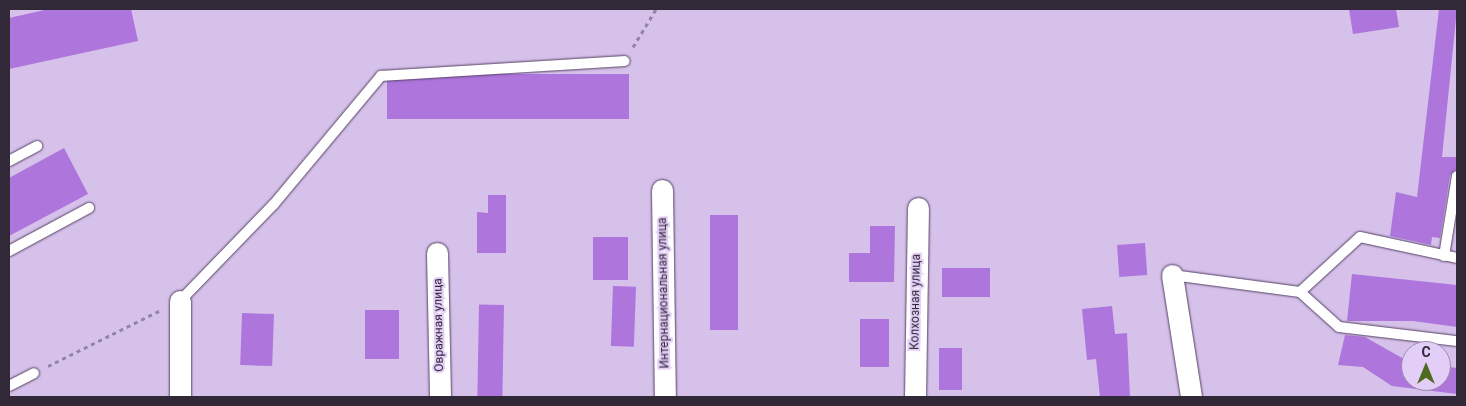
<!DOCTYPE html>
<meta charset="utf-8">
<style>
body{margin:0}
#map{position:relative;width:1466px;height:406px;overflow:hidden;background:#d6c1ea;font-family:Roboto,sans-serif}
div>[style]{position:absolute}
.building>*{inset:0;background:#ae75dc;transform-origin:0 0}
.path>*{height:3px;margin-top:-1.5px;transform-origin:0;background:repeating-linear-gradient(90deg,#9484a3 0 4px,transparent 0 8px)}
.roads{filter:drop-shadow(0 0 1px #544264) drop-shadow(0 0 1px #544264)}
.service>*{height:10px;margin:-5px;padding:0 5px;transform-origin:5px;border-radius:5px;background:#fff}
.minor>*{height:21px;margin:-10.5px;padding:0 10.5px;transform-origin:10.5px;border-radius:10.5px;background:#fff}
span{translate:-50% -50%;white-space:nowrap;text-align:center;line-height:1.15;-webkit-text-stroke:4px #e3cef7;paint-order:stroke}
.street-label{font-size:12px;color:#312938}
.frame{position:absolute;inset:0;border:10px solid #312938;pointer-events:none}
.north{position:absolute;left:1401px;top:341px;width:50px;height:50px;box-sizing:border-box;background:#e3cef7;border:1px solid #9c8cab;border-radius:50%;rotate:0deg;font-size:14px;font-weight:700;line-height:20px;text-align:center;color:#312938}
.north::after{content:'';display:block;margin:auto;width:18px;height:22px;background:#4e6b1f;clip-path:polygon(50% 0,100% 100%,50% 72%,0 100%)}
</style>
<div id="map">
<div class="building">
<div style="clip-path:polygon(49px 9px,131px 9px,138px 41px,9px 69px,9px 18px)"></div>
<div style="clip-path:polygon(1349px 9px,1396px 9px,1399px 27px,1353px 34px)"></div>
<div style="clip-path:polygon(1439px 9px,1457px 9px,1442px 157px,1457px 157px,1457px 169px,1450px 175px,1440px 238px,1432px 237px,1431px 245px,1390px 236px,1396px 192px,1417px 197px)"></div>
<div style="left:629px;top:74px;width:45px;height:242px;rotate:90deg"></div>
<div style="clip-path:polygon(64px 148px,88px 194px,9px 236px,9px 178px)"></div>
<div style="clip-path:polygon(488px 195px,506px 195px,506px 253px,477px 253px,477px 212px,488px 213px)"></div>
<div style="left:710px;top:215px;width:28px;height:115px"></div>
<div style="clip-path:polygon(870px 226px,895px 226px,894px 282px,849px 282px,849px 253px,870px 253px)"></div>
<div style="left:628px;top:237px;width:43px;height:35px;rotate:90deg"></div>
<div style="left:1145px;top:243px;width:32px;height:28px;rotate:86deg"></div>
<div style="left:990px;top:268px;width:29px;height:48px;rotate:90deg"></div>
<div style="clip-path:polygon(1352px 274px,1457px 285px,1457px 327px,1413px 321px,1347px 321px)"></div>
<div style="left:613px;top:286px;width:23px;height:60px;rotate:2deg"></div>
<div style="left:504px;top:305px;width:92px;height:25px;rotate:91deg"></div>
<div style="clip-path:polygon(1112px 306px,1115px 334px,1127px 333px,1130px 397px,1100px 397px,1096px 359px,1087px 360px,1082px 309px)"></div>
<div style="left:399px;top:310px;width:49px;height:34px;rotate:90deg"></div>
<div style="left:242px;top:313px;width:32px;height:52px;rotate:2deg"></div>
<div style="left:860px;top:319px;width:29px;height:48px"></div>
<div style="clip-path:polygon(1345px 335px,1365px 337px,1411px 363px,1411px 381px,1441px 381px,1441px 366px,1457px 368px,1457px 394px,1392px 386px,1363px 367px,1338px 365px)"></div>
<div style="left:939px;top:348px;width:23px;height:42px"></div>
</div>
<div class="path">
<div style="left:633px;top:47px;width:44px;rotate:-58.8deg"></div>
<div style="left:48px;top:366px;width:124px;rotate:-26.4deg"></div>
</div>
<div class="roads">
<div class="service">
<div style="left:9px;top:161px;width:32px;rotate:-28deg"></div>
<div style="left:9px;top:251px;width:91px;rotate:-28.3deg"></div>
<div style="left:1444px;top:256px;width:81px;rotate:-80.8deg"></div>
<div style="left:1172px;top:275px;width:129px;rotate:7.6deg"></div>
<div style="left:1300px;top:292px;width:81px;rotate:-42.5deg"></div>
<div style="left:1360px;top:237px;width:99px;rotate:12.2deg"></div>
<div style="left:1300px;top:292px;width:52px;rotate:41.9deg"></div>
<div style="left:1339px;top:327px;width:119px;rotate:6.8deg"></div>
<div style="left:180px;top:301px;width:135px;rotate:-45.9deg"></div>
<div style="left:274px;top:204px;width:167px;rotate:-50.1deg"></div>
<div style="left:381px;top:76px;width:244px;rotate:-3.5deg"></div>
<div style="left:9px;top:386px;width:28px;rotate:-27deg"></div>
</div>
<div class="minor">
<div style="left:662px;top:190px;width:207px;rotate:89.2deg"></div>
<div style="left:437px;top:253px;width:144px;rotate:88.8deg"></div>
<div style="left:1172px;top:275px;width:123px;rotate:81.1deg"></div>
<div style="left:180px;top:301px;width:96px;rotate:90deg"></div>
<div style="left:915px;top:397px;width:189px;rotate:-89.1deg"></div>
</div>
</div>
<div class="street-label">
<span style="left:664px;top:293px;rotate:-91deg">Интернациональная улица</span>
<span style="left:916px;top:302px;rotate:-89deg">Колхозная улица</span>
<span style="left:439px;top:325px;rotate:-91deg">Овражная улица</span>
</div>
<div class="frame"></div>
<div class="north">С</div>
</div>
